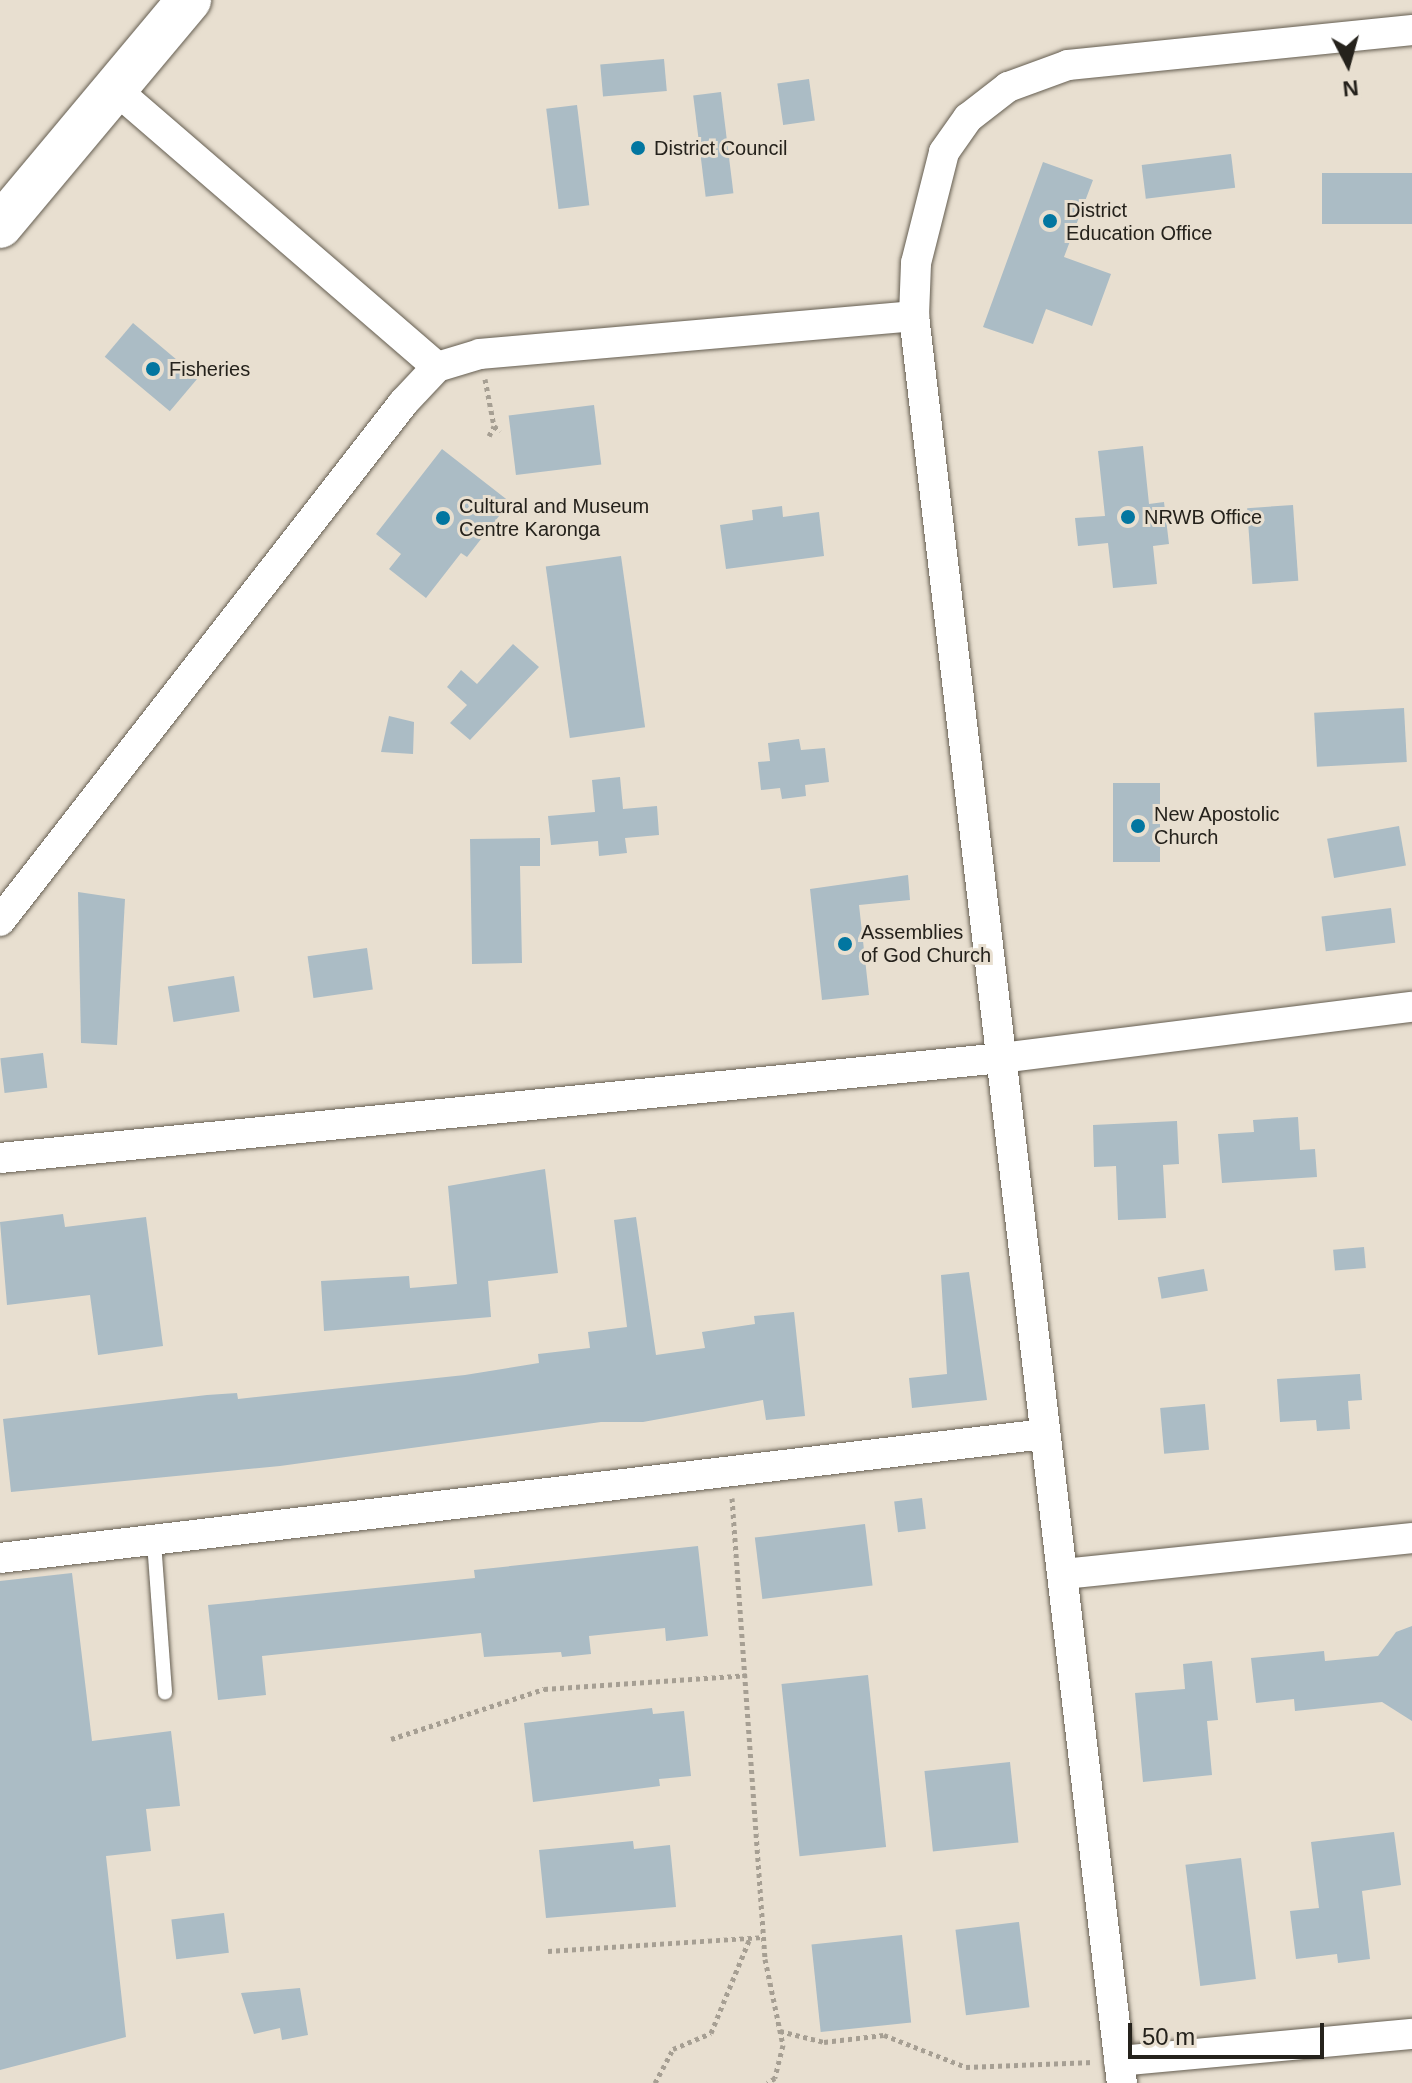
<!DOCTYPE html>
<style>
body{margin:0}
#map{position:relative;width:1412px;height:2083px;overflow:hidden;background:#e8dfd0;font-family:Arial,sans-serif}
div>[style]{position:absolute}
.building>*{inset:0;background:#abbcc5;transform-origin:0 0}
.path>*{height:5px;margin-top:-2.5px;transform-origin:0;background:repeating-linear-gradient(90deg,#a69f93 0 4px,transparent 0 8px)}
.roads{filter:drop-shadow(0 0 2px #655e51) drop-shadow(0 0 2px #655e51)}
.lane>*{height:14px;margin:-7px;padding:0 7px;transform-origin:7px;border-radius:7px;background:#fff}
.street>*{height:30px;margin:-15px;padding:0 15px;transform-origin:15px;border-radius:15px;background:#fff}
.highway>*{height:44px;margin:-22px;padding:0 22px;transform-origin:22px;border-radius:22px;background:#fff}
.dots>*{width:22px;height:22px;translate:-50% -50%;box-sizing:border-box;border:4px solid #e8dfd0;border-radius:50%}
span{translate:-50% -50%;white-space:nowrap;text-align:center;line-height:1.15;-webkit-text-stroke:6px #e8dfd0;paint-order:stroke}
.poi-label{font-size:20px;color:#25221c}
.left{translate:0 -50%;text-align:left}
.north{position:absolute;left:1308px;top:24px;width:80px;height:80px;-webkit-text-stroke:6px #e8dfd0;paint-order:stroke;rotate:174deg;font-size:22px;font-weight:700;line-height:32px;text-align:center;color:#25221c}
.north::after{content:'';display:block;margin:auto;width:28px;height:36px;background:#25221c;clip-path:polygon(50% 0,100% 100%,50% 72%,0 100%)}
.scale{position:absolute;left:1128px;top:2023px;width:196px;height:36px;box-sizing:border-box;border:4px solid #25221c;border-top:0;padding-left:10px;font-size:24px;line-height:28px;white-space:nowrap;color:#25221c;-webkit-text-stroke:6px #e8dfd0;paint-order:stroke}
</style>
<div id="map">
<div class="building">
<div style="left:664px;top:59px;width:32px;height:64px;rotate:85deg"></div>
<div style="left:809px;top:79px;width:42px;height:32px;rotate:82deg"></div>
<div style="left:721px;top:92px;width:102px;height:28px;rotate:83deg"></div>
<div style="left:577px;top:105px;width:101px;height:31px;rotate:83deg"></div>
<div style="left:1231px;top:154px;width:34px;height:90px;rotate:83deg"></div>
<div style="clip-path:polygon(1043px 162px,1093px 180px,1064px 257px,1111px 274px,1092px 326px,1046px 309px,1033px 344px,983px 327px)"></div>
<div style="left:1412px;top:173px;width:51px;height:90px;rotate:90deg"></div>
<div style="left:133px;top:323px;width:85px;height:44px;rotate:40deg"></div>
<div style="left:594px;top:405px;width:60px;height:86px;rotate:83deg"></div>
<div style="clip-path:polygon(1143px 446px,1149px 504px,1164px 502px,1169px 544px,1153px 546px,1157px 584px,1113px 588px,1108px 543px,1078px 546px,1075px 518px,1105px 516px,1098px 451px)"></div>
<div style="clip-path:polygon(442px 449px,510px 502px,467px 557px,461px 553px,426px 598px,389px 569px,401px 554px,376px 534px)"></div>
<div style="left:1293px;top:505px;width:76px;height:46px;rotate:86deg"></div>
<div style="clip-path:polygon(782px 506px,783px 517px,819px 512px,824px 556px,726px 569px,720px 525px,753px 520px,752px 510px)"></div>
<div style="left:621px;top:556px;width:173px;height:76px;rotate:82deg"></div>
<div style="clip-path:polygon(513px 644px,539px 667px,470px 740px,450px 723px,467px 705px,447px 687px,461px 670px,477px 684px)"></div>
<div style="left:1404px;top:708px;width:54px;height:90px;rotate:87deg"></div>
<div style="clip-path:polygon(389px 716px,414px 722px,413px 754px,381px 752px)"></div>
<div style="clip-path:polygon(799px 739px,801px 750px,825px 748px,829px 782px,805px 785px,806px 796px,782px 799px,780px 788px,761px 790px,758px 762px,770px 761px,768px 743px)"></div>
<div style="clip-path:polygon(620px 777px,623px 809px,657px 806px,659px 835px,625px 838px,627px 853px,599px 856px,598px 841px,551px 845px,548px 816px,595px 812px,592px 780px)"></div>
<div style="left:1113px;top:783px;width:47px;height:79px"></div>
<div style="left:1399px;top:826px;width:40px;height:73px;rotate:80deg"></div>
<div style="clip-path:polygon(540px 838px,540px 866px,520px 866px,522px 963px,472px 964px,470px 839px)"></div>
<div style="clip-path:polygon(908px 875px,910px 900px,859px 905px,869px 995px,822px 1000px,810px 889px)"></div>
<div style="clip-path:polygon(78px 892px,125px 899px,117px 1045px,81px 1043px)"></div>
<div style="left:1391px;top:908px;width:35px;height:70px;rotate:83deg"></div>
<div style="left:367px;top:948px;width:42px;height:60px;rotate:82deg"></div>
<div style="left:234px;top:976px;width:36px;height:67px;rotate:81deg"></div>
<div style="left:43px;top:1053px;width:35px;height:43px;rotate:83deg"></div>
<div style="clip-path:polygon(1298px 1117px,1300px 1150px,1315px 1149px,1317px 1177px,1222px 1183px,1218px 1134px,1254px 1132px,1253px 1120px)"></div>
<div style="clip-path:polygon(1177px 1121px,1179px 1164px,1163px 1165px,1166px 1218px,1118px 1220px,1116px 1166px,1094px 1167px,1093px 1125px)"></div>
<div style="clip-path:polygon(545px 1169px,558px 1273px,488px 1281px,491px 1317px,324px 1331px,321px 1281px,409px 1276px,410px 1288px,457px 1284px,448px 1186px)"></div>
<div style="clip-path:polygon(63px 1214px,65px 1227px,146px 1217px,163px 1346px,98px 1355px,90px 1295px,7px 1305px,0 1222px)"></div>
<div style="clip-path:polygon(636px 1217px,656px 1355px,705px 1348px,702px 1332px,755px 1324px,754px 1316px,794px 1312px,805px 1416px,766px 1420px,763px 1400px,643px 1422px,601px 1422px,280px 1466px,11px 1492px,3px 1419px,207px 1395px,237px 1393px,238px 1399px,465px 1375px,539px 1363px,538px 1354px,590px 1348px,588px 1332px,627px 1327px,614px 1220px)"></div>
<div style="left:1364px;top:1247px;width:21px;height:31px;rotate:85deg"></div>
<div style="left:1204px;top:1269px;width:22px;height:47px;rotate:80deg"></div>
<div style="clip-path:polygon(969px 1272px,987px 1400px,912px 1408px,909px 1378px,947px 1374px,941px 1275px)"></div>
<div style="clip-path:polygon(1360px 1374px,1362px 1400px,1348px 1401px,1350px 1429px,1317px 1431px,1316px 1420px,1280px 1422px,1277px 1379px)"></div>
<div style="left:1205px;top:1404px;width:46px;height:45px;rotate:85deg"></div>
<div style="left:922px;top:1498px;width:31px;height:28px;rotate:83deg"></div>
<div style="left:865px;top:1524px;width:62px;height:111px;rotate:83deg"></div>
<div style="clip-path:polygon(698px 1546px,708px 1636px,666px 1641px,665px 1628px,589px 1636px,591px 1654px,562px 1657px,561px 1652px,484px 1657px,481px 1633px,262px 1656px,266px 1695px,218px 1700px,208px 1605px,475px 1578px,474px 1570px)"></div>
<div style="clip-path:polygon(72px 1573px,92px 1741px,171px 1731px,180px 1806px,146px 1809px,151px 1851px,106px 1856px,126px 2037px,0 2070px,0 1581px)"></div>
<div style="clip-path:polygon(1412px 1626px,1412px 1721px,1382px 1702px,1295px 1711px,1294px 1699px,1256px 1703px,1251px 1658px,1324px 1651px,1325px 1661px,1378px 1656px,1396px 1632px)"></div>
<div style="clip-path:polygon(1212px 1661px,1218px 1720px,1207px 1721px,1212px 1775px,1143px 1782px,1135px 1693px,1185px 1689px,1183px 1664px)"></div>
<div style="left:868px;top:1675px;width:173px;height:87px;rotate:84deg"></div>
<div style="clip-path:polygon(652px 1708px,653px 1714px,684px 1711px,691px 1776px,659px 1779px,660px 1786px,533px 1802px,524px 1723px)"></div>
<div style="left:1010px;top:1762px;width:81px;height:86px;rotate:84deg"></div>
<div style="clip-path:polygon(1394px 1832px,1401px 1885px,1362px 1891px,1370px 1959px,1338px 1963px,1337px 1954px,1296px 1959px,1290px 1911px,1319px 1908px,1311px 1842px)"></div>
<div style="clip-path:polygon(633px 1841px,634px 1849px,670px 1845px,676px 1907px,546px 1918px,539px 1850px)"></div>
<div style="left:1241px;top:1858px;width:122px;height:56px;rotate:83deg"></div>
<div style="left:224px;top:1913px;width:40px;height:53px;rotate:83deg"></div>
<div style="left:1019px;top:1922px;width:86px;height:64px;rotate:83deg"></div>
<div style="left:902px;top:1935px;width:88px;height:91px;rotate:84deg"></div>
<div style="clip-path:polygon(300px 1988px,308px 2035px,282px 2040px,280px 2028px,254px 2034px,241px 1993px)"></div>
</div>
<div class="path">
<div style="left:485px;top:379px;width:48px;rotate:79.2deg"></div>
<div style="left:494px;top:426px;width:8px;rotate:40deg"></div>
<div style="left:489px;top:436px;width:11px;rotate:-63deg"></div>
<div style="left:732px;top:1498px;width:462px;rotate:85.9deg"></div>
<div style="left:765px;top:1959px;width:88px;rotate:78.2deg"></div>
<div style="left:783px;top:2045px;width:34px;rotate:104deg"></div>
<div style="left:775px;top:2078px;width:9px;rotate:148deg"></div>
<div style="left:391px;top:1739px;width:161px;rotate:-18.1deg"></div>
<div style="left:544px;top:1689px;width:203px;rotate:-3.9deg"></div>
<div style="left:548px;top:1951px;width:215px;rotate:-3.7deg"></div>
<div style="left:780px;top:2031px;width:45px;rotate:14deg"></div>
<div style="left:824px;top:2042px;width:60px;rotate:-6.7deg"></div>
<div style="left:884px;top:2035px;width:88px;rotate:21.3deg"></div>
<div style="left:966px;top:2067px;width:128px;rotate:-2.2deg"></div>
<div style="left:655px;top:2083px;width:38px;rotate:-62deg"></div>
<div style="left:673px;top:2049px;width:41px;rotate:-22.8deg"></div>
<div style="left:711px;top:2033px;width:103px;rotate:-67.7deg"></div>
</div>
<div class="roads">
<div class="lane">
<div style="left:154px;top:1542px;width:151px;rotate:85.8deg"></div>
</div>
<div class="street">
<div style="left:115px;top:89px;width:425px;rotate:40.8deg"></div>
<div style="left:437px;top:367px;width:45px;rotate:-16.8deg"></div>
<div style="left:480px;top:354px;width:436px;rotate:-5deg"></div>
<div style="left:914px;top:316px;width:53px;rotate:-87.8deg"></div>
<div style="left:916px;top:263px;width:114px;rotate:-75.8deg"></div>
<div style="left:944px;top:152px;width:42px;rotate:-54.8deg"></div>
<div style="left:968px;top:118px;width:51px;rotate:-37.8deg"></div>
<div style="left:1008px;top:87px;width:64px;rotate:-20.1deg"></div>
<div style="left:1068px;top:65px;width:346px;rotate:-5.8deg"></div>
<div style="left:914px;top:316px;width:1779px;rotate:83.29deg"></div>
<div style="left:0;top:921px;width:658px;rotate:-52.1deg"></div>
<div style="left:404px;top:402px;width:48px;rotate:-46.7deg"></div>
<div style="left:0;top:1158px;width:1006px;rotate:-5.7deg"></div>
<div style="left:1001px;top:1058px;width:414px;rotate:-7.1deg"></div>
<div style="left:0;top:1558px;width:1051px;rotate:-6.77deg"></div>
<div style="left:1064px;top:1574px;width:350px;rotate:-5.9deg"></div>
<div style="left:1119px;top:2061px;width:294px;rotate:-5.3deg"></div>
</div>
<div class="highway">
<div style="left:0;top:226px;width:295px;rotate:-50.1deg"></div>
</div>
</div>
<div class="dots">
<div style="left:638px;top:148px;background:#0276a0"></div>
<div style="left:1050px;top:221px;background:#0276a0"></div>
<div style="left:153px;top:369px;background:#0276a0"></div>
<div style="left:1128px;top:517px;background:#0276a0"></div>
<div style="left:443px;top:518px;background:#0276a0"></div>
<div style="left:1138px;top:826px;background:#0276a0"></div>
<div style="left:845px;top:944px;background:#0276a0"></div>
</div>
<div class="poi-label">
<span class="left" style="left:654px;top:148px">District Council</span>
<span class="left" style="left:1066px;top:222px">District<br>Education Office</span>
<span class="left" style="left:169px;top:369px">Fisheries</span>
<span class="left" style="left:459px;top:518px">Cultural and Museum<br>Centre Karonga</span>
<span class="left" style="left:1144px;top:517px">NRWB Office</span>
<span class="left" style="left:1154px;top:826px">New Apostolic<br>Church</span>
<span class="left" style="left:861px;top:944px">Assemblies<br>of God Church</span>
</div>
<div class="north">N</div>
<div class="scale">50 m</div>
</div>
